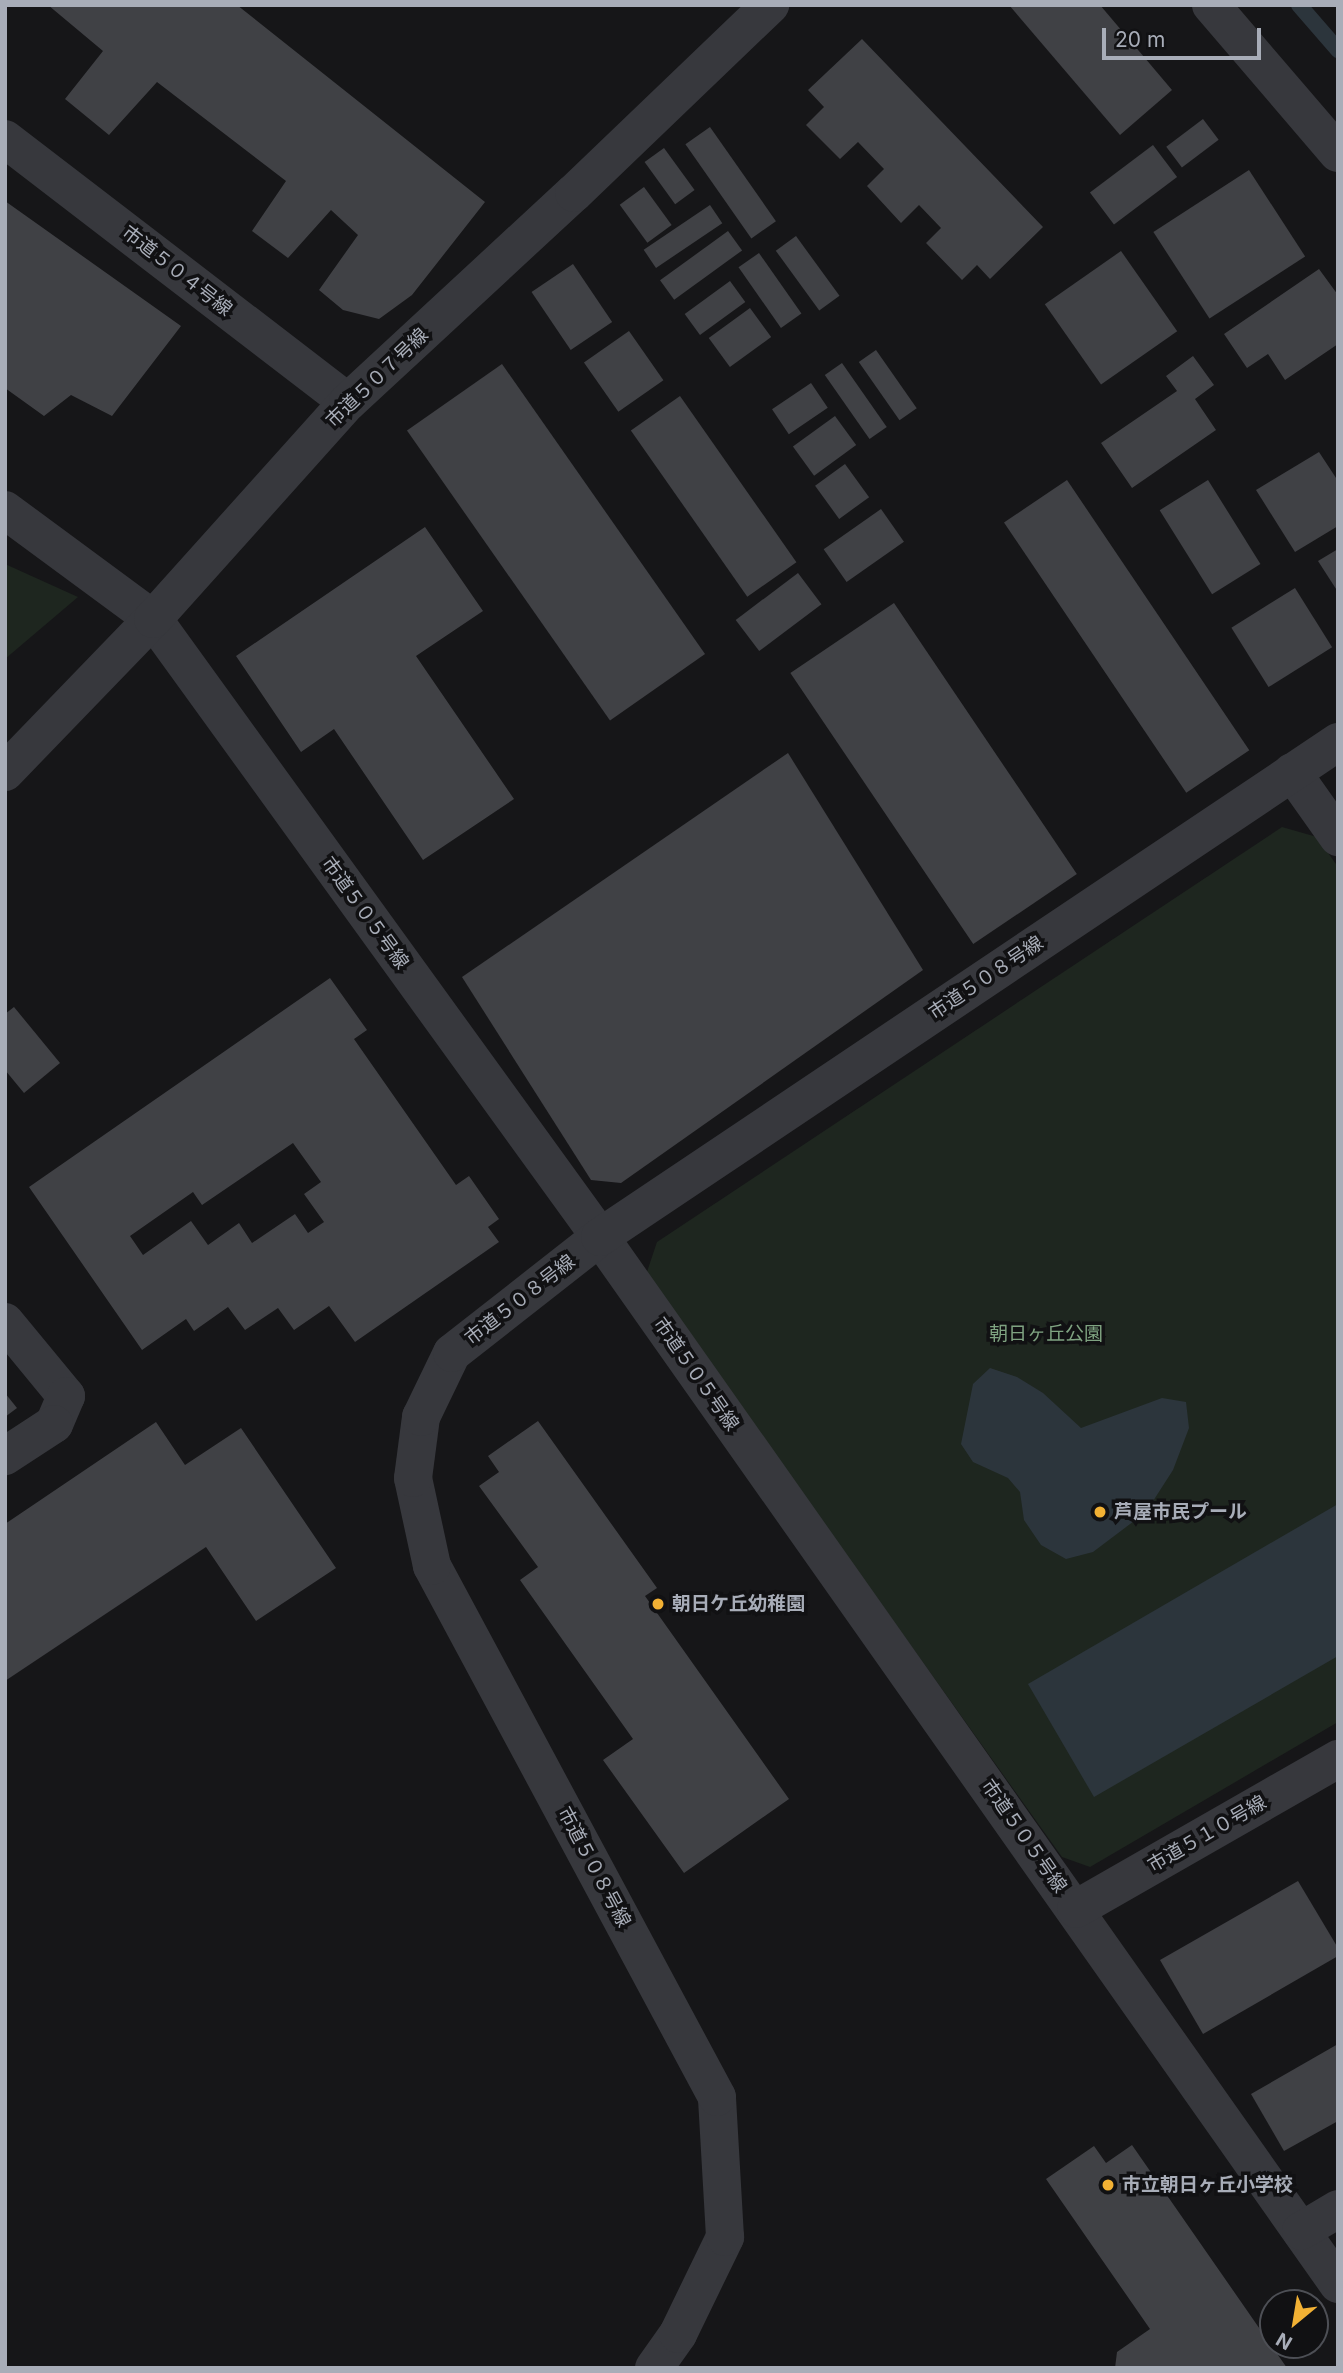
<!DOCTYPE html>
<meta charset="utf-8">
<style>
body{margin:0}
#map{position:relative;width:1343px;height:2373px;overflow:hidden;background:#161618;font-family:Inter,"Noto Sans JP",sans-serif}
div>[style]{position:absolute}
.green>*{inset:0;background:#1e261f}
.water>*{inset:0;background:#2c353c}
.stream>*{height:16px;margin:-8px;padding:0 8px;transform-origin:8px;border-radius:8px;background:#2c353c}
.building>*{inset:0;background:#404145;transform-origin:0 0}
.minor>*{height:38px;margin:-19px;padding:0 19px;transform-origin:19px;border-radius:19px;background:#37383d}
.tertiary>*{height:38px;margin:-19px;padding:0 19px;transform-origin:19px;border-radius:19px;background:#37383d}
.dots>*{width:19px;height:19px;translate:-50% -50%;box-sizing:border-box;border:4px solid #111113;border-radius:50%}
span{translate:-50% -50%;white-space:nowrap;text-align:center;line-height:1.15;-webkit-text-stroke:7px #111113;paint-order:stroke}
.street-label{font-size:19px;color:#a8adb8}
.park-label{font-size:19px;color:#7fa381}
.poi-label{font-size:19px;color:#a8adb8;font-weight:700}
.left{translate:0 -50%;text-align:left}
.frame{position:absolute;inset:0;border:7px solid #a8adb8;pointer-events:none}
.north{position:absolute;left:1259px;top:2289px;width:70px;height:70px;box-sizing:border-box;background:#111113;border:2px solid #4d4f55;border-radius:50%;rotate:210deg;font-size:19px;font-weight:700;line-height:28px;text-align:center;color:#a8adb8}
.north::after{content:'';display:block;margin:auto;width:24px;height:32px;background:#f2b134;clip-path:polygon(50% 0,100% 100%,50% 72%,0 100%)}
.scale{position:absolute;left:1102px;top:28px;width:159px;height:32px;box-sizing:border-box;border:4px solid #a8adb8;border-top:0;padding-left:9px;font-size:21px;line-height:24px;white-space:nowrap;color:#a8adb8;-webkit-text-stroke:5px #111113;paint-order:stroke}
</style>
<div id="map">
<div class="green">
<div style="clip-path:polygon(5px 564px,78px 597px,5px 659px)"></div>
<div style="clip-path:polygon(1282px 827px,1317px 837px,1338px 867px,1338px 1722px,1090px 1867px,1062px 1857px,646px 1275px,657px 1242px)"></div>
</div>
<div class="water">
<div style="clip-path:polygon(990px 1368px,1017px 1377px,1043px 1393px,1081px 1428px,1162px 1398px,1186px 1402px,1189px 1428px,1173px 1470px,1146px 1512px,1093px 1552px,1066px 1559px,1041px 1545px,1024px 1520px,1020px 1492px,1008px 1478px,973px 1462px,961px 1444px,973px 1384px)"></div>
<div style="clip-path:polygon(1338px 1504px,1338px 1656px,1094px 1797px,1028px 1684px)"></div>
</div>
<div class="stream">
<div style="left:1299px;top:5px;width:60px;rotate:49.1deg"></div>
</div>
<div class="building">
<div style="clip-path:polygon(48px 5px,237px 5px,485px 202px,412px 295px,379px 319px,343px 310px,319px 290px,358px 235px,331px 210px,288px 258px,252px 231px,286px 181px,157px 82px,109px 135px,65px 99px,103px 51px)"></div>
<div style="clip-path:polygon(1009px 5px,1100px 5px,1172px 90px,1120px 135px)"></div>
<div style="clip-path:polygon(862px 39px,1043px 227px,990px 279px,977px 265px,962px 280px,926px 243px,941px 228px,919px 205px,901px 223px,867px 186px,884px 169px,858px 142px,840px 159px,806px 125px,824px 107px,808px 90px)"></div>
<div style="left:1203px;top:119px;width:26px;height:46px;rotate:53deg"></div>
<div style="left:710px;top:127px;width:115px;height:30px;rotate:55deg"></div>
<div style="left:1153px;top:145px;width:40px;height:79px;rotate:53deg"></div>
<div style="left:664px;top:148px;width:52px;height:24px;rotate:54deg"></div>
<div style="left:1249px;top:170px;width:103px;height:114px;rotate:57deg"></div>
<div style="left:644px;top:187px;width:47px;height:30px;rotate:54deg"></div>
<div style="clip-path:polygon(5px 201px,181px 326px,112px 416px,71px 395px,44px 416px,5px 388px)"></div>
<div style="left:710px;top:205px;width:22px;height:80px;rotate:56deg"></div>
<div style="left:728px;top:231px;width:24px;height:84px;rotate:54deg"></div>
<div style="left:796px;top:236px;width:74px;height:25px;rotate:54deg"></div>
<div style="left:1121px;top:251px;width:98px;height:93px;rotate:55deg"></div>
<div style="left:759px;top:253px;width:74px;height:25px;rotate:55deg"></div>
<div style="left:573px;top:264px;width:70px;height:50px;rotate:56deg"></div>
<div style="clip-path:polygon(1319px 269px,1338px 295px,1338px 344px,1285px 380px,1268px 354px,1247px 368px,1224px 334px)"></div>
<div style="left:730px;top:281px;width:26px;height:56px;rotate:54deg"></div>
<div style="left:750px;top:308px;width:36px;height:51px;rotate:54deg"></div>
<div style="left:629px;top:331px;width:60px;height:55px;rotate:55deg"></div>
<div style="left:876px;top:350px;width:71px;height:21px;rotate:55deg"></div>
<div style="clip-path:polygon(1193px 356px,1214px 385px,1195px 399px,1216px 430px,1132px 488px,1101px 443px,1177px 391px,1166px 376px)"></div>
<div style="left:842px;top:363px;width:78px;height:21px;rotate:55deg"></div>
<div style="left:502px;top:364px;width:354px;height:116px;rotate:55deg"></div>
<div style="left:811px;top:383px;width:30px;height:47px;rotate:56deg"></div>
<div style="left:680px;top:396px;width:203px;height:60px;rotate:55deg"></div>
<div style="left:835px;top:416px;width:36px;height:52px;rotate:54deg"></div>
<div style="clip-path:polygon(1319px 452px,1338px 481px,1338px 526px,1295px 552px,1256px 490px)"></div>
<div style="left:845px;top:464px;width:41px;height:37px;rotate:54deg"></div>
<div style="left:1067px;top:480px;width:326px;height:76px;rotate:56deg"></div>
<div style="left:1208px;top:480px;width:99px;height:57px;rotate:58deg"></div>
<div style="left:881px;top:509px;width:40px;height:70px;rotate:55deg"></div>
<div style="clip-path:polygon(425px 527px,483px 611px,416px 656px,514px 799px,423px 860px,334px 729px,301px 752px,236px 656px)"></div>
<div style="clip-path:polygon(1338px 549px,1338px 592px,1318px 561px)"></div>
<div style="left:798px;top:573px;width:39px;height:78px;rotate:53deg"></div>
<div style="left:1295px;top:588px;width:70px;height:75px;rotate:58deg"></div>
<div style="left:894px;top:603px;width:327px;height:125px;rotate:56deg"></div>
<div style="clip-path:polygon(788px 753px,923px 970px,621px 1183px,591px 1180px,462px 977px)"></div>
<div style="clip-path:polygon(evenodd,330px 978px,367px 1030px,354px 1039px,456px 1185px,469px 1176px,499px 1219px,488px 1227px,499px 1242px,355px 1342px,329px 1306px,294px 1330px,278px 1308px,245px 1330px,228px 1307px,194px 1331px,186px 1319px,142px 1350px,29px 1187px,330px 978px,293px 1143px,321px 1182px,304px 1194px,324px 1222px,308px 1233px,295px 1214px,252px 1243px,239px 1223px,208px 1245px,191px 1221px,143px 1255px,130px 1236px,193px 1192px,202px 1205px,293px 1143px)"></div>
<div style="clip-path:polygon(14px 1007px,60px 1063px,24px 1093px,5px 1070px,5px 1014px)"></div>
<div style="clip-path:polygon(5px 1393px,17px 1408px,5px 1417px)"></div>
<div style="clip-path:polygon(538px 1421px,657px 1588px,645px 1596px,789px 1799px,684px 1873px,603px 1760px,633px 1739px,520px 1580px,538px 1567px,479px 1486px,499px 1472px,488px 1456px)"></div>
<div style="clip-path:polygon(156px 1422px,185px 1465px,241px 1428px,336px 1568px,256px 1621px,206px 1547px,5px 1681px,5px 1524px)"></div>
<div style="clip-path:polygon(1298px 1881px,1338px 1948px,1338px 1956px,1203px 2034px,1160px 1960px)"></div>
<div style="clip-path:polygon(1338px 2044px,1338px 2121px,1284px 2151px,1251px 2094px)"></div>
<div style="clip-path:polygon(1132px 2145px,1287px 2368px,1115px 2368px,1117px 2352px,1150px 2329px,1046px 2179px,1094px 2146px,1106px 2163px)"></div>
</div>
<div class="minor">
<div style="left:5px;top:139px;width:432px;rotate:37.5deg"></div>
<div style="left:5px;top:510px;width:184px;rotate:36.4deg"></div>
<div style="left:153px;top:619px;width:763px;rotate:54.12deg"></div>
<div style="left:600px;top:1237px;width:1281px;rotate:54.82deg"></div>
<div style="left:5px;top:772px;width:213px;rotate:-46deg"></div>
<div style="left:153px;top:619px;width:292px;rotate:-48.1deg"></div>
<div style="left:348px;top:402px;width:308px;rotate:-42.8deg"></div>
<div style="left:574px;top:193px;width:272px;rotate:-43.8deg"></div>
<div style="left:1292px;top:772px;width:80px;rotate:54.7deg"></div>
<div style="left:5px;top:1322px;width:96px;rotate:50.5deg"></div>
<div style="left:66px;top:1396px;width:30px;rotate:113deg"></div>
<div style="left:54px;top:1424px;width:59px;rotate:146.9deg"></div>
<div style="left:1076px;top:1909px;width:302px;rotate:-29.8deg"></div>
<div style="left:1301px;top:2231px;width:43px;rotate:-30.7deg"></div>
</div>
<div class="tertiary">
<div style="left:1211px;top:5px;width:195px;rotate:49.4deg"></div>
<div style="left:654px;top:2368px;width:42px;rotate:-54.8deg"></div>
<div style="left:678px;top:2334px;width:108px;rotate:-64.1deg"></div>
<div style="left:725px;top:2237px;width:140px;rotate:-93.3deg"></div>
<div style="left:717px;top:2097px;width:603px;rotate:-118.22deg"></div>
<div style="left:432px;top:1566px;width:90px;rotate:-102.2deg"></div>
<div style="left:413px;top:1478px;width:62px;rotate:-82.5deg"></div>
<div style="left:421px;top:1417px;width:71px;rotate:-64.2deg"></div>
<div style="left:452px;top:1353px;width:188px;rotate:-38.1deg"></div>
<div style="left:600px;top:1237px;width:889px;rotate:-33.85deg"></div>
</div>
<div class="dots">
<div style="left:1100px;top:1512px;background:#f2b134"></div>
<div style="left:658px;top:1604px;background:#f2b134"></div>
<div style="left:1108px;top:2185px;background:#f2b134"></div>
</div>
<div class="street-label">
<span style="left:177px;top:271px;rotate:38deg">市道５０４号線</span>
<span style="left:377px;top:378px;rotate:-44deg">市道５０７号線</span>
<span style="left:365px;top:913px;rotate:54deg">市道５０５号線</span>
<span style="left:986px;top:978px;rotate:-34deg">市道５０８号線</span>
<span style="left:520px;top:1300px;rotate:-38deg">市道５０８号線</span>
<span style="left:696px;top:1374px;rotate:55deg">市道５０５号線</span>
<span style="left:1207px;top:1834px;rotate:-30deg">市道５１０号線</span>
<span style="left:1024px;top:1836px;rotate:55deg">市道５０５号線</span>
<span style="left:594px;top:1867px;rotate:62deg">市道５０８号線</span>
</div>
<div class="park-label">
<span style="left:1046px;top:1334px">朝日ヶ丘公園</span>
</div>
<div class="poi-label">
<span class="left" style="left:1114px;top:1512px">芦屋市民プール</span>
<span class="left" style="left:672px;top:1604px">朝日ケ丘幼稚園</span>
<span class="left" style="left:1122px;top:2185px">市立朝日ヶ丘小学校</span>
</div>
<div class="frame"></div>
<div class="north">N</div>
<div class="scale">20 m</div>
</div>
